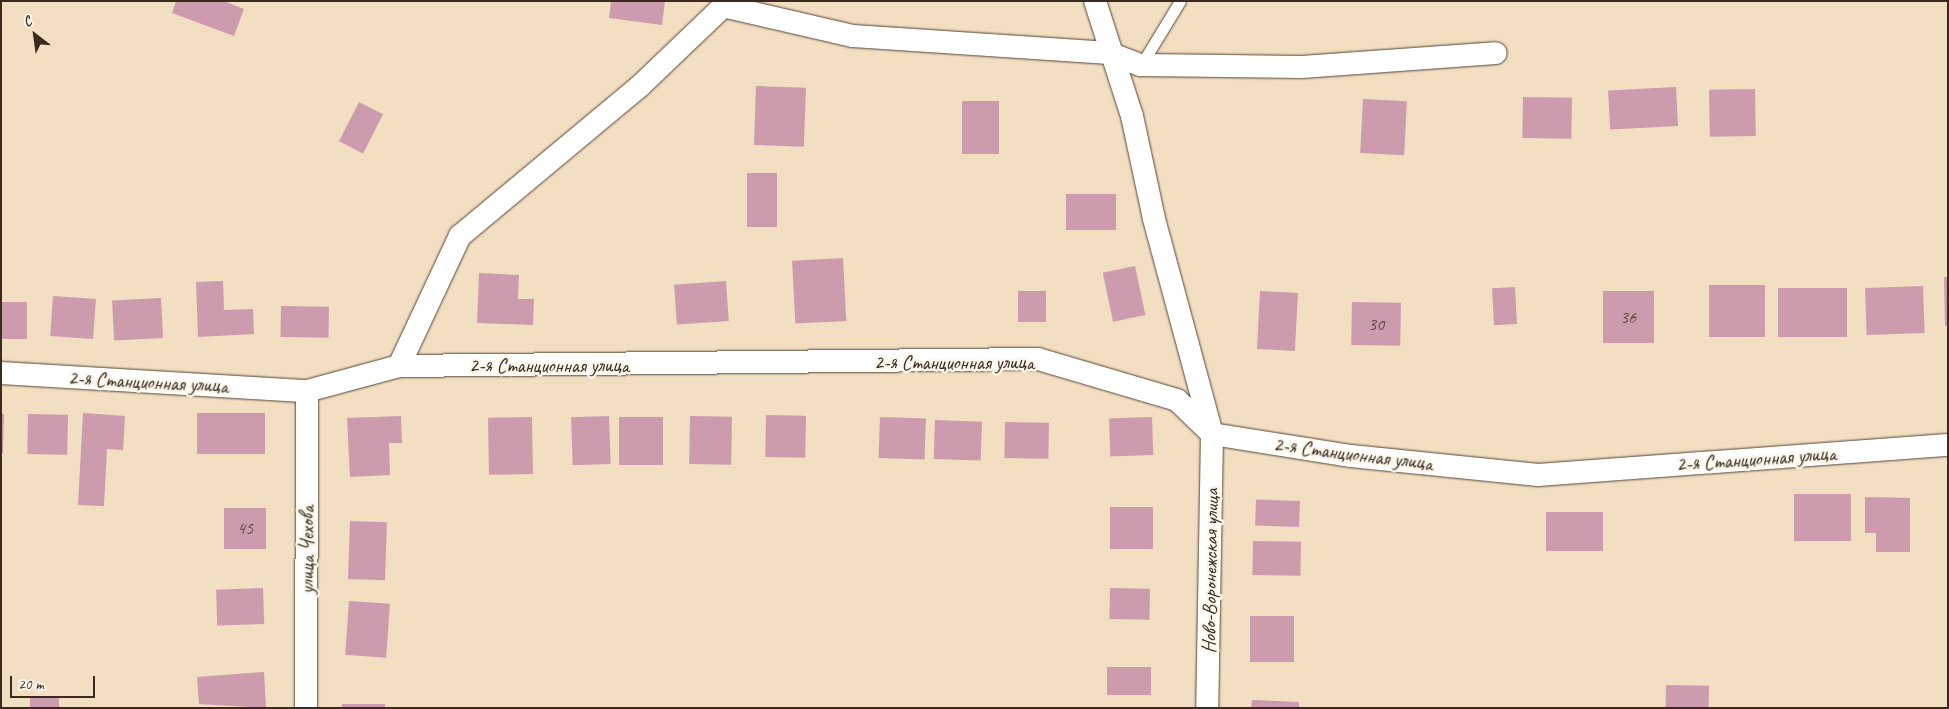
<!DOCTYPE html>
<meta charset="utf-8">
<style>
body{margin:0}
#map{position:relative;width:1949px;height:709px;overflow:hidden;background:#f2dec1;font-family:Caveat,sans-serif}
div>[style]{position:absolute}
.building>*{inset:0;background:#cd9bae;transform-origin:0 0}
.roads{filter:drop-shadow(0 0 1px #564536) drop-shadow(0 0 1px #564536)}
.service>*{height:11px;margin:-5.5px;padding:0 5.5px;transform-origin:5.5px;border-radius:5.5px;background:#fff}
.minor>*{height:22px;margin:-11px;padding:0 11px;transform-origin:11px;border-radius:11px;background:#fff}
span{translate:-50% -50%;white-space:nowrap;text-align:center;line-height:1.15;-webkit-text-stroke:5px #fbf7ec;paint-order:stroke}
.number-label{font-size:18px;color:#604642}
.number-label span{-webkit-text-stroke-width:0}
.street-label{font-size:20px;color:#3b2a1e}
.frame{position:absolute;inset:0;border:2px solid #3b2a1e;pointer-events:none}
.north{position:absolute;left:10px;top:10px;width:50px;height:50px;-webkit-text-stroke:4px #fbf7ec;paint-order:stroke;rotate:330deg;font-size:14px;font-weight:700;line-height:20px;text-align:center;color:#3b2a1e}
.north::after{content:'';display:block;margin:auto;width:18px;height:22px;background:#3b2a1e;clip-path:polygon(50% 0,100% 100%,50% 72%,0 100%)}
.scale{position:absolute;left:10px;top:676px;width:85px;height:22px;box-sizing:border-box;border:2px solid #3b2a1e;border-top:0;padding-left:6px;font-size:15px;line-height:18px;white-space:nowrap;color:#3b2a1e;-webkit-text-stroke:4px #fbf7ec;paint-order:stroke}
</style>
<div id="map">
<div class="building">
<div style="clip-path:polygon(176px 1px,224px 1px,244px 9px,234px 36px,172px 13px)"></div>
<div style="clip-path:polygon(611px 1px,665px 1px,662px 25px,609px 18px)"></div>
<div style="left:756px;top:86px;width:50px;height:59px;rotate:2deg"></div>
<div style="left:1676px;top:87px;width:39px;height:68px;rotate:87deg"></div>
<div style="left:1755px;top:89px;width:47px;height:46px;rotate:89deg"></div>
<div style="left:1523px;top:97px;width:49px;height:41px;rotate:1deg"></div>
<div style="left:1363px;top:99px;width:44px;height:54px;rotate:3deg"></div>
<div style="left:962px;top:101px;width:37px;height:53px"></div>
<div style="left:359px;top:102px;width:27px;height:44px;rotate:27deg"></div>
<div style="left:747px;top:173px;width:30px;height:54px"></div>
<div style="left:1066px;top:194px;width:50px;height:36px"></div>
<div style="left:843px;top:258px;width:63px;height:51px;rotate:87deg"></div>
<div style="left:1135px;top:266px;width:50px;height:33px;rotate:78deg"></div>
<div style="clip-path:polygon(479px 273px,519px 275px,518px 299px,534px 299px,533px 325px,477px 323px)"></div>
<div style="clip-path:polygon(1944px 277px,1948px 277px,1948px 326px,1945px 326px)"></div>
<div style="clip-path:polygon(223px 281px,224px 310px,253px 309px,254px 334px,198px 337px,196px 282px)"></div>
<div style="left:726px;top:281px;width:40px;height:52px;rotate:86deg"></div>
<div style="left:1709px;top:285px;width:56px;height:52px"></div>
<div style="left:1923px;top:286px;width:47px;height:58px;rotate:88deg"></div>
<div style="left:1515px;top:287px;width:37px;height:23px;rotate:87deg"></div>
<div style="left:1847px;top:288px;width:49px;height:69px;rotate:90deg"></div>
<div style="left:1018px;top:291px;width:28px;height:31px"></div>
<div style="left:1260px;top:291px;width:38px;height:58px;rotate:3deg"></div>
<div style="left:1654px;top:291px;width:52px;height:51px;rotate:90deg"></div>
<div style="left:53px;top:296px;width:43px;height:40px;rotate:4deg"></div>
<div style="left:161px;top:298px;width:40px;height:49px;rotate:87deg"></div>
<div style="left:1px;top:302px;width:26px;height:37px"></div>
<div style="left:1352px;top:302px;width:49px;height:43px;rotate:1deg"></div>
<div style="left:281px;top:306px;width:48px;height:31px;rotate:1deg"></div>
<div style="clip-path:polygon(83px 413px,125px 416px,123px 450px,107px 449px,104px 506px,78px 505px)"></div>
<div style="left:197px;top:413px;width:68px;height:41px"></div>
<div style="clip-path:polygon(1px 414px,4px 414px,3px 453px,1px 453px)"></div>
<div style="left:28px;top:414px;width:40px;height:40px;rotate:1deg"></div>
<div style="left:766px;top:415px;width:40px;height:42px;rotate:1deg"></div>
<div style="clip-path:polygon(401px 416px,402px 443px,389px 443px,390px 475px,350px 477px,347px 418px)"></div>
<div style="left:609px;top:416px;width:48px;height:38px;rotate:88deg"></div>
<div style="left:690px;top:416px;width:42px;height:48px;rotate:1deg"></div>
<div style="left:532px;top:417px;width:57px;height:44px;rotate:89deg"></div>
<div style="left:619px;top:417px;width:44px;height:48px"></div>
<div style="left:880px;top:417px;width:46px;height:41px;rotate:2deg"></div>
<div style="left:1152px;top:417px;width:38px;height:43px;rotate:88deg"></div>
<div style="left:935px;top:420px;width:47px;height:39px;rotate:2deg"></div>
<div style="left:1005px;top:422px;width:44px;height:36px;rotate:1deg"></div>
<div style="left:1851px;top:494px;width:47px;height:57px;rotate:90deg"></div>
<div style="clip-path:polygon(1865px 497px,1910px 498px,1910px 552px,1876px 552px,1876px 533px,1865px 533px)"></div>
<div style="left:1300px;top:501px;width:26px;height:44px;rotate:92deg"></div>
<div style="left:1110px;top:507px;width:43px;height:42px"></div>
<div style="left:224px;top:508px;width:42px;height:41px"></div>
<div style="left:1546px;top:512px;width:57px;height:39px"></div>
<div style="left:350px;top:521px;width:37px;height:58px;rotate:2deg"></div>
<div style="left:1253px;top:541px;width:48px;height:34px;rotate:1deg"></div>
<div style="left:263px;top:588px;width:36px;height:47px;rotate:88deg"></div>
<div style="left:1110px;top:588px;width:40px;height:31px;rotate:1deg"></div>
<div style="left:349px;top:601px;width:41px;height:54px;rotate:4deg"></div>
<div style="left:1294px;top:616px;width:46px;height:44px;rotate:90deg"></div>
<div style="left:1107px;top:667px;width:44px;height:28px"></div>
<div style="clip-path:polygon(264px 672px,266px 708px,199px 704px,197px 677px)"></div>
<div style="left:1666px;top:685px;width:43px;height:23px;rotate:1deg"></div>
<div style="left:30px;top:698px;width:29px;height:10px"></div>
<div style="clip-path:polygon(1252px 700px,1299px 702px,1299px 708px,1251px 708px)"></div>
<div style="left:342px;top:704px;width:43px;height:4px"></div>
</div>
<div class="roads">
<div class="service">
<div style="left:1141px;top:65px;width:75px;rotate:-58.6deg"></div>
</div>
<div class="minor">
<div style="left:1095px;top:1px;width:121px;rotate:72.2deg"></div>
<div style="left:1132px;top:116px;width:105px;rotate:77.9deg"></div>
<div style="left:1154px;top:219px;width:223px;rotate:74.9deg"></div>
<div style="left:1212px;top:434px;width:274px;rotate:91deg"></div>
<div style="left:727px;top:7px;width:129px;rotate:13deg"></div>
<div style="left:853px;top:36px;width:257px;rotate:3.8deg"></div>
<div style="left:1109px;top:53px;width:34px;rotate:21deg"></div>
<div style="left:1141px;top:65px;width:161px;rotate:0.7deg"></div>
<div style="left:1302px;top:67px;width:194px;rotate:-4.1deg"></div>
<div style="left:399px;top:366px;width:144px;rotate:-64.9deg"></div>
<div style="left:460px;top:236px;width:234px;rotate:-39.8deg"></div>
<div style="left:640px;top:86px;width:123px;rotate:-43.7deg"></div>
<div style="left:1px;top:373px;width:307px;rotate:3.4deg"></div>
<div style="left:307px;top:391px;width:95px;rotate:-15.2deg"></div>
<div style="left:399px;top:366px;width:639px;rotate:-0.63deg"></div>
<div style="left:1038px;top:359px;width:145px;rotate:16.4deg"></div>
<div style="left:1177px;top:400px;width:49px;rotate:44.2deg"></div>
<div style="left:1212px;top:434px;width:141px;rotate:9deg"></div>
<div style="left:1351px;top:456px;width:188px;rotate:5.8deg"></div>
<div style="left:1538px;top:475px;width:411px;rotate:-4.2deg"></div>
<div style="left:306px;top:708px;width:317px;rotate:-89.8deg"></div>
</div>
</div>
<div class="number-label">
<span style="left:1628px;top:317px">36</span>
<span style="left:1376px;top:324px">30</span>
<span style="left:245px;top:528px">45</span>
</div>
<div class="street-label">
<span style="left:954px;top:362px">2-я Станционная улица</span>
<span style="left:549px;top:365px">2-я Станционная улица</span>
<span style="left:148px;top:382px;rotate:3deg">2-я Станционная улица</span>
<span style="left:1353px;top:454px;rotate:7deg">2-я Станционная улица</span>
<span style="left:1756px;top:459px;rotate:-4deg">2-я Станционная улица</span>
<span style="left:307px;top:550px;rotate:-90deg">улица Чехова</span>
<span style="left:1210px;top:571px;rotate:-89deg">Ново-Воронежская улица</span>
</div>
<div class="frame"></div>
<div class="north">С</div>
<div class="scale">20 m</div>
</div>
